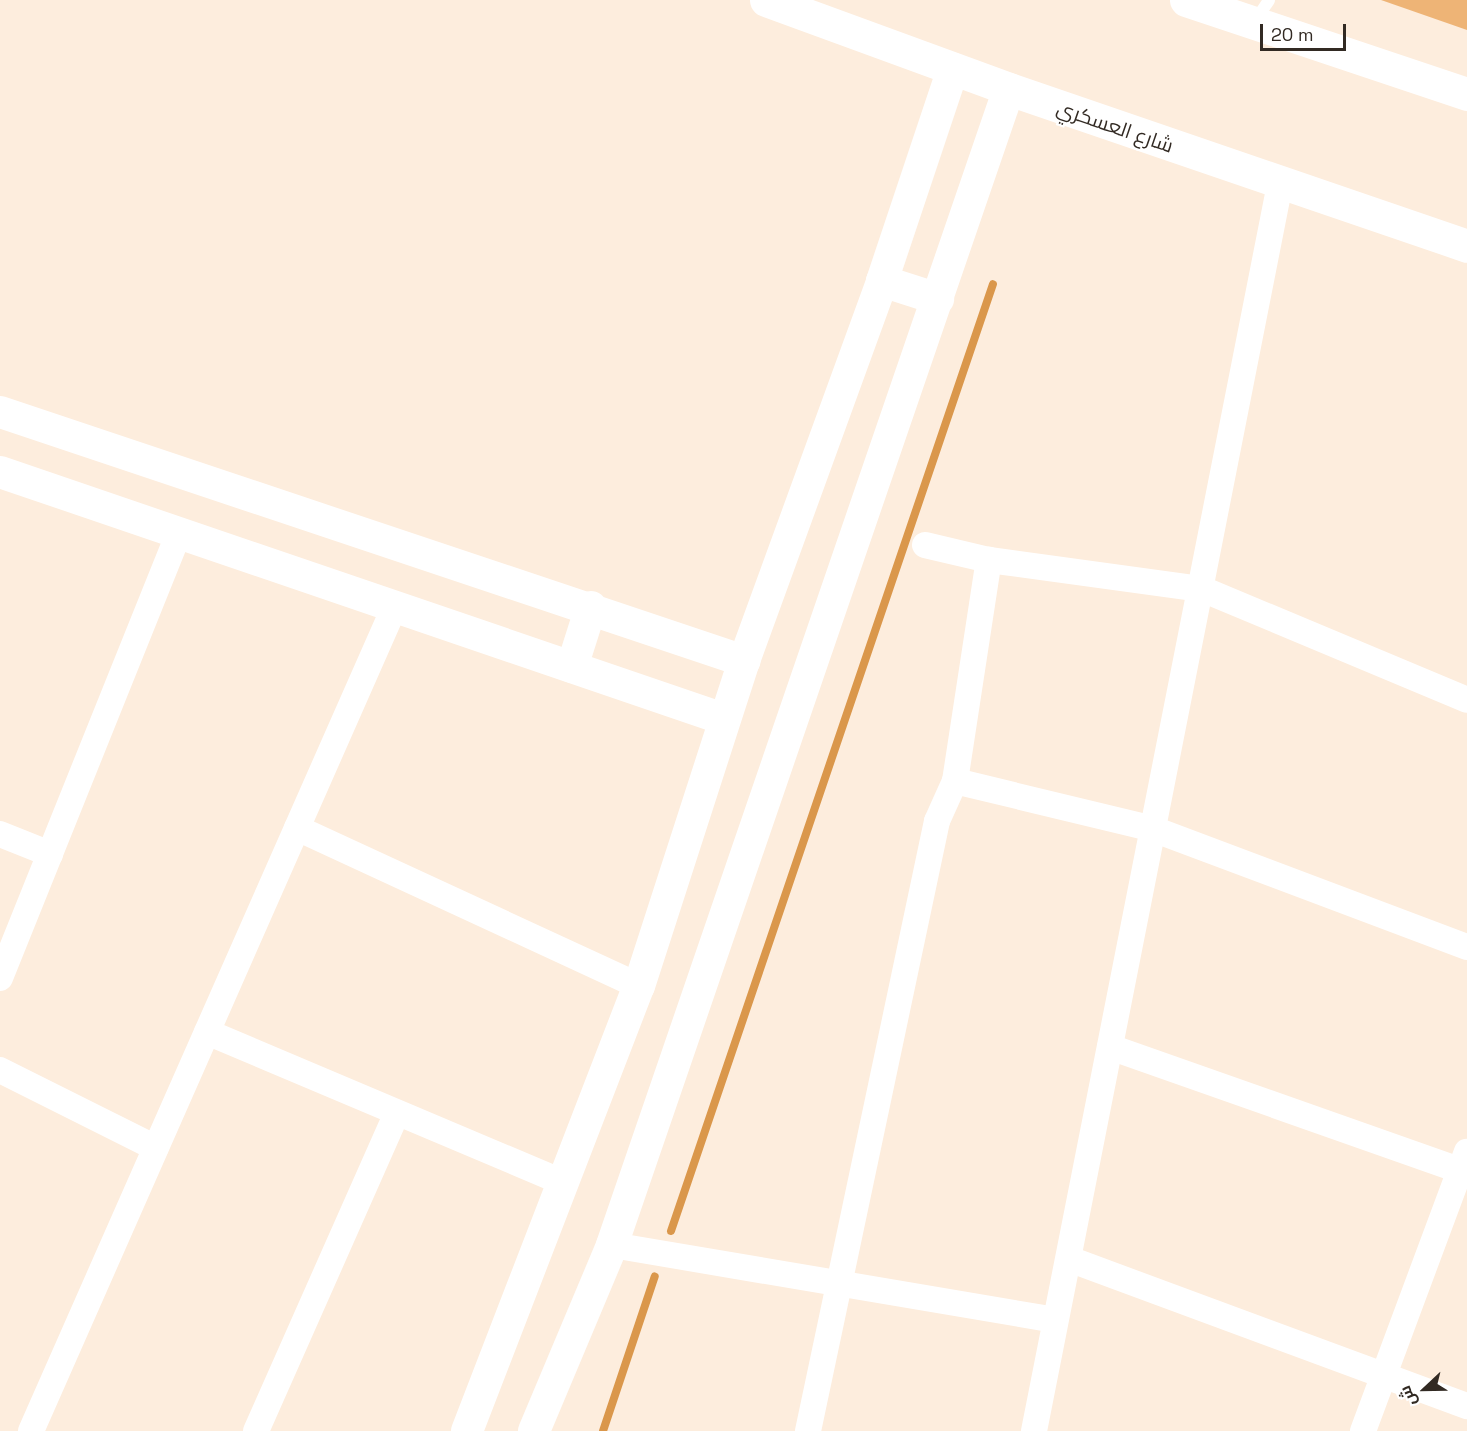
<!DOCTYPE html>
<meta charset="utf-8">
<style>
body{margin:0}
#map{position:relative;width:1467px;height:1431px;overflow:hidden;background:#fdeddd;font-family:"Space Grotesk",Cairo,sans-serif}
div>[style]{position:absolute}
.green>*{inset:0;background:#eeb476}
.stream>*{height:8px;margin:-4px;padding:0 4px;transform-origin:4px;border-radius:4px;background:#da974b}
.service>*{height:12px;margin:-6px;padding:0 6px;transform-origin:6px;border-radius:6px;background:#fff}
.minor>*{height:26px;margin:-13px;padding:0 13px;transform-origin:13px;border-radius:13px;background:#fff}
.tertiary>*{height:32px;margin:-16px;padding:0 16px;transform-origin:16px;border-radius:16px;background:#fff}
.primary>*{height:33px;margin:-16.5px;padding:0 16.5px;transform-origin:16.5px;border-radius:16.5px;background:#fff}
span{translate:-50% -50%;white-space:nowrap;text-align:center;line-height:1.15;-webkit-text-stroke:4.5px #fff;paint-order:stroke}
.street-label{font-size:20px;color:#322a23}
.north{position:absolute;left:1395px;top:1359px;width:60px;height:60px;-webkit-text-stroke:4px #fff;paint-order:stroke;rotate:248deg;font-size:16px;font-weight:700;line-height:24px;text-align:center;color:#322a23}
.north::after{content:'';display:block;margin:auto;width:21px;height:27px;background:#322a23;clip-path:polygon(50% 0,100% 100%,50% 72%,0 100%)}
.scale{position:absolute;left:1260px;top:24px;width:86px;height:27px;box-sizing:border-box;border:3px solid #322a23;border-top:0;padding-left:8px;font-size:18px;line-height:21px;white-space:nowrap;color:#322a23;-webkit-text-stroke:4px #fff;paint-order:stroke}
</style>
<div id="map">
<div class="green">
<div style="clip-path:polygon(1381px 0,1467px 0,1467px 30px)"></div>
</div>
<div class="stream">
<div style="left:671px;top:1231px;width:1000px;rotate:-71.22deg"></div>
<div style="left:603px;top:1431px;width:163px;rotate:-71.5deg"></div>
</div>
<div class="service">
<div style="left:1255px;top:21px;width:25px;rotate:-56deg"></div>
</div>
<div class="minor">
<div style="left:925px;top:545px;width:66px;rotate:13.2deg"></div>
<div style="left:989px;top:560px;width:215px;rotate:7.8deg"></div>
<div style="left:1202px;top:589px;width:287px;rotate:22.7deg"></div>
<div style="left:955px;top:781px;width:224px;rotate:-81.3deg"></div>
<div style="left:297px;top:828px;width:377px;rotate:24.8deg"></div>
<div style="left:0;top:834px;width:54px;rotate:21.8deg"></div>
<div style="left:0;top:978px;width:476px;rotate:-68.1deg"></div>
<div style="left:207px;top:1032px;width:388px;rotate:22.9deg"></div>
<div style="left:1110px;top:1047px;width:379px;rotate:19.4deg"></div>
<div style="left:0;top:1070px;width:174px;rotate:26.6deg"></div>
<div style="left:612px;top:1245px;width:449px;rotate:9.6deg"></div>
<div style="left:1069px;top:1259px;width:424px;rotate:20.3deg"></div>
<div style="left:31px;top:1431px;width:899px;rotate:-66.2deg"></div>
<div style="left:256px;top:1431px;width:348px;rotate:-66.1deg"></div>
<div style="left:808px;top:1431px;width:623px;rotate:-78.06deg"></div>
<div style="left:937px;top:821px;width:44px;rotate:-65.8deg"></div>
<div style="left:955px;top:781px;width:204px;rotate:13.6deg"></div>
<div style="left:1153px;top:829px;width:335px;rotate:20.6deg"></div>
<div style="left:1034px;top:1431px;width:1271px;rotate:-78.84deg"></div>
<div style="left:1363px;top:1431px;width:298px;rotate:-69.6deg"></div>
</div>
<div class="tertiary">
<div style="left:882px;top:281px;width:59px;rotate:17.8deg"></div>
<div style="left:0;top:412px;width:785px;rotate:18.5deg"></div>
<div style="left:0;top:472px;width:765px;rotate:18.84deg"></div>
<div style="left:572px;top:667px;width:63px;rotate:-72.4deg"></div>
<div style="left:467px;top:1431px;width:477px;rotate:-68.9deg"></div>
<div style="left:639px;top:986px;width:342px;rotate:-72.1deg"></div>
<div style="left:744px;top:661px;width:404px;rotate:-70deg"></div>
<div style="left:882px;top:281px;width:224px;rotate:-71.5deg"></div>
<div style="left:534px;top:1431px;width:202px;rotate:-67.2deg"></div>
<div style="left:612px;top:1245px;width:1222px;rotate:-71.05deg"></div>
</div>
<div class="primary">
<div style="left:766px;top:0;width:259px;rotate:20.1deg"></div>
<div style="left:1009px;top:89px;width:484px;rotate:18.9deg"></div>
<div style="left:1186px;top:0;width:296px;rotate:18.5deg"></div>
</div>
<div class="street-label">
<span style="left:1115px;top:127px;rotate:19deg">شارع العسكري</span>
</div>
<div class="north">ش</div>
<div class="scale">20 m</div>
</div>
